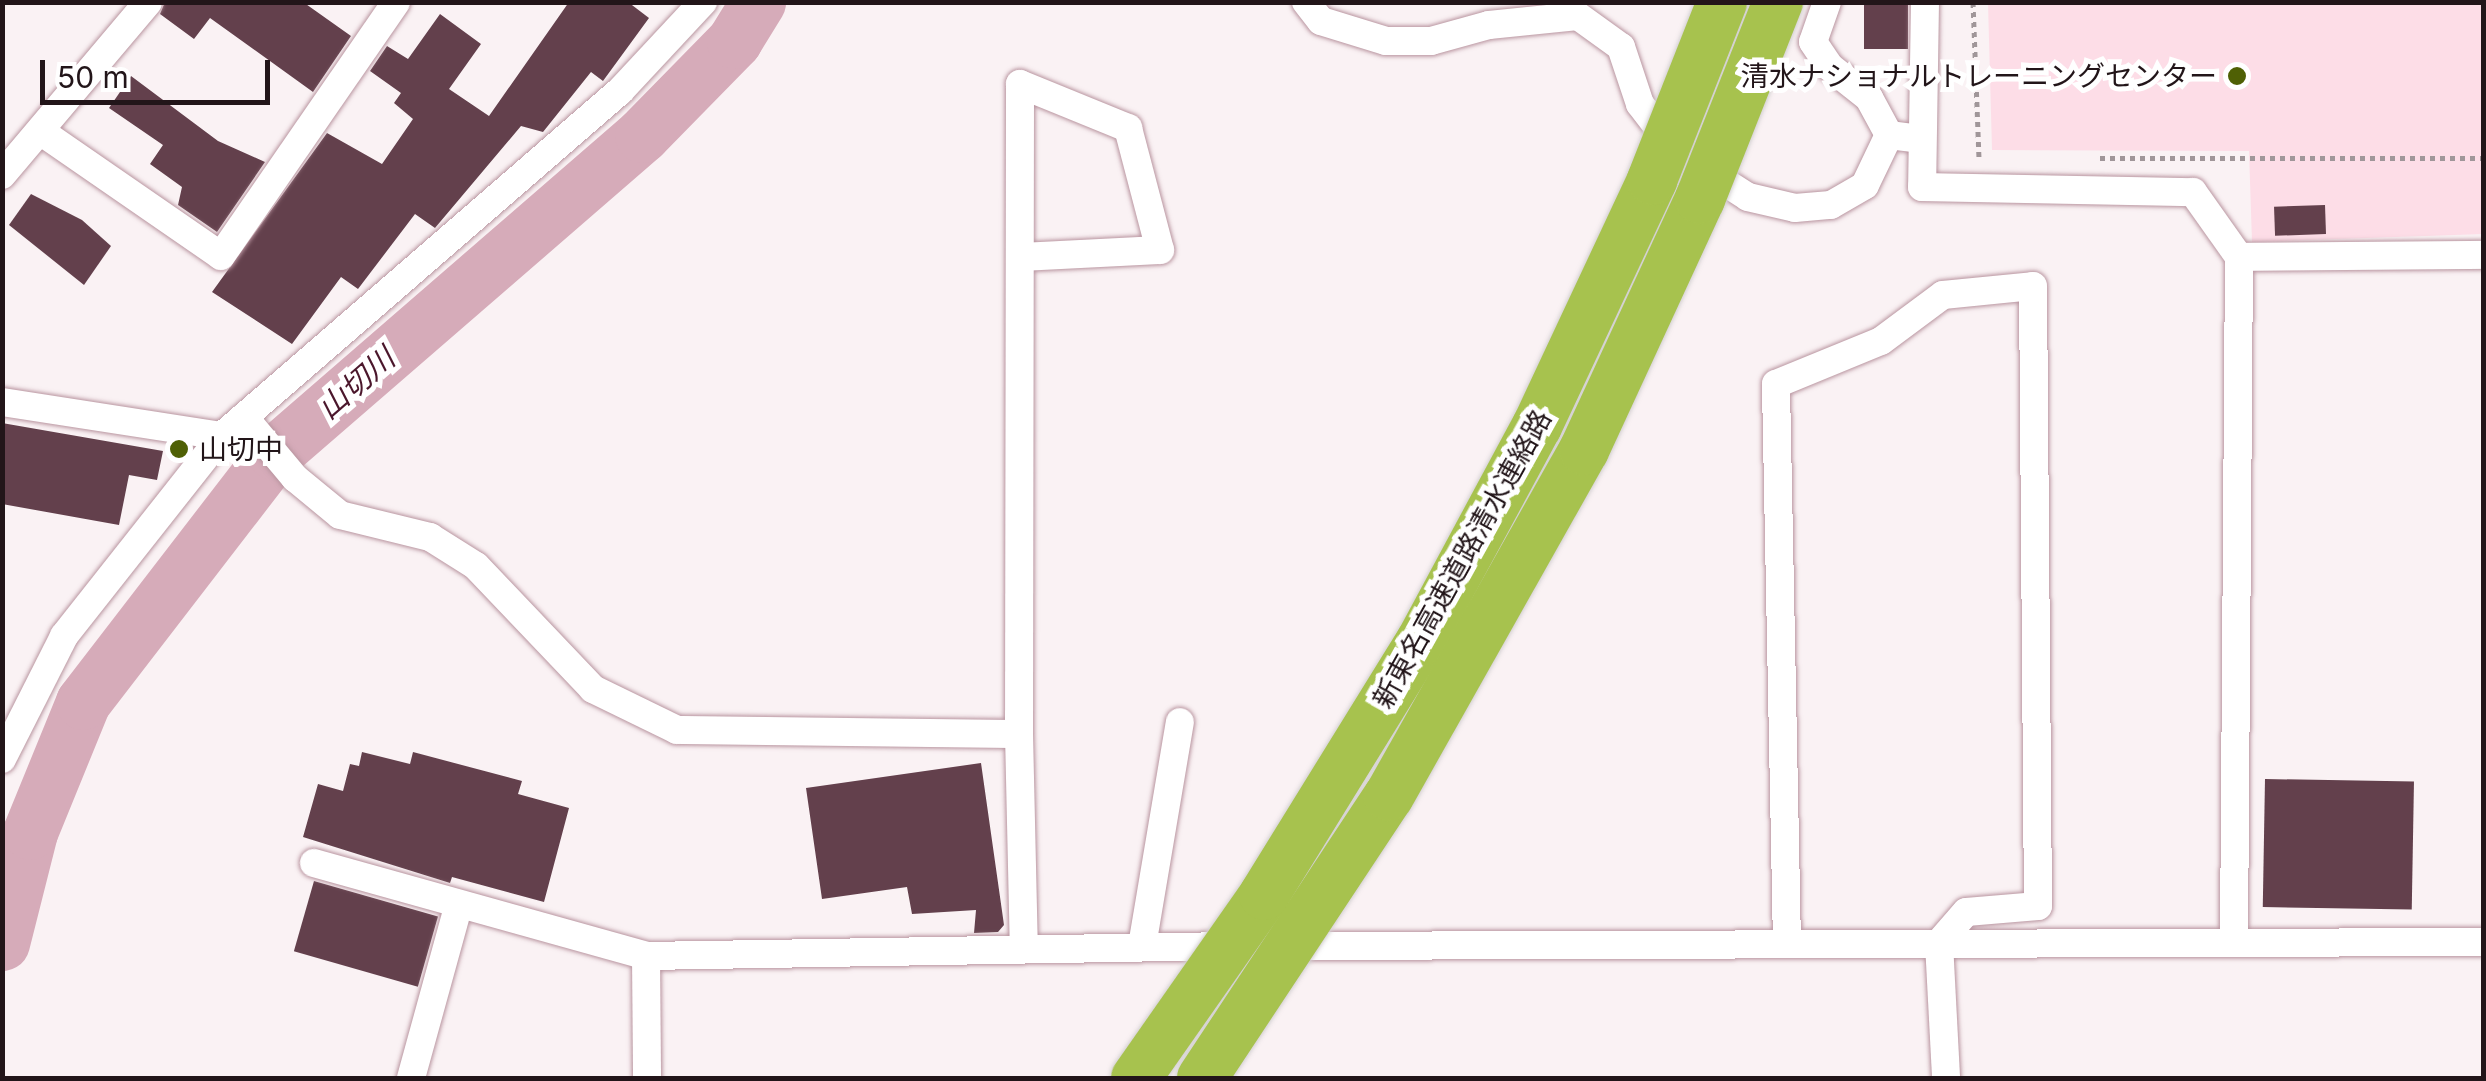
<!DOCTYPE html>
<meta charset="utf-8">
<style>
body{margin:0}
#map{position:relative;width:2486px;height:1081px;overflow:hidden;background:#faf2f4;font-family:Inter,"Noto Sans JP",sans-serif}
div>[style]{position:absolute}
.green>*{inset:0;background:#fddde7}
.river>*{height:55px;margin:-27.5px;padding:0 27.5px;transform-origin:27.5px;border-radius:27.5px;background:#d6abb9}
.building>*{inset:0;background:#63404c;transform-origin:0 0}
.path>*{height:5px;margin-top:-2.5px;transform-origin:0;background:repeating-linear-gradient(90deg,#a09699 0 5px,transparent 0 10px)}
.roads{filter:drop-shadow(0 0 2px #b995a0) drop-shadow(0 0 2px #b995a0)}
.minor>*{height:28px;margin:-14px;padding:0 14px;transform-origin:14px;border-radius:14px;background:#fff}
.bridges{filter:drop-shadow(0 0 2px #d3d0d1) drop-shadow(0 0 2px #d3d0d1)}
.motorway-bridge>*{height:50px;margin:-25px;padding:0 25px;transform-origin:25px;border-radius:25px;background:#a7c24e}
.dots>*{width:28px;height:28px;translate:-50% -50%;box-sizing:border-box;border:5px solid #fff;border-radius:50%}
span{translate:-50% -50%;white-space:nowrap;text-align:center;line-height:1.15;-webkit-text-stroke:10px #fff;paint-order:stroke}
.poi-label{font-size:28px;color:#221519}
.right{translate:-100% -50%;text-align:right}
.left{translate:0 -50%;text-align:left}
.street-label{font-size:28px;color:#221519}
.water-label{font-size:30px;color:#4b172c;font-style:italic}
.frame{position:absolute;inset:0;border:5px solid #221519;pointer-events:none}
.scale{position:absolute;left:40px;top:60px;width:230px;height:45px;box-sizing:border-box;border:5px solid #221519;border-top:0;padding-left:12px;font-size:30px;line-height:35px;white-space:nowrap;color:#221519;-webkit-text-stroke:8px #fff;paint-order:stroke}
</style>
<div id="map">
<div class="green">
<div style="clip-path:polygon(1988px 3px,2483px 3px,2483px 234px,2252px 242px,2249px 151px,1992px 150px)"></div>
</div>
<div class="river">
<div style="left:2px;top:943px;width:114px;rotate:-75.8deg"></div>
<div style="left:30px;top:832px;width:140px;rotate:-67.8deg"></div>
<div style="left:83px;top:702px;width:314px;rotate:-52.4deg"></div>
<div style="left:275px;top:453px;width:486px;rotate:-40.9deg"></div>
<div style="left:642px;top:135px;width:132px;rotate:-45.6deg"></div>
<div style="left:734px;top:41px;width:46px;rotate:-58.4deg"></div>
</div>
<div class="building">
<div style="clip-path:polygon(165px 2px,303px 2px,351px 36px,313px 92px,210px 18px,194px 39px,160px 14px)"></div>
<div style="clip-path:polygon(569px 2px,628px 2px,649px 18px,603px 81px,591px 72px,543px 132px,521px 126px,435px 228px,415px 214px,358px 289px,341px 277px,292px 344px,212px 292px,327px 133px,382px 164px,413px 119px,394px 103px,401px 93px,370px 71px,387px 46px,408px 59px,440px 14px,481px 44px,449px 89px,489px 116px)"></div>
<div style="left:1864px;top:2px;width:44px;height:47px"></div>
<div style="clip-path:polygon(131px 76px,218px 141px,265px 162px,217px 232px,178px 205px,182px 187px,150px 164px,163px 145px,109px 108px)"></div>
<div style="clip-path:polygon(31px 194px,82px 220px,111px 246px,84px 285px,9px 225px)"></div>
<div style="left:2325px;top:205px;width:29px;height:51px;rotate:88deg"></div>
<div style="clip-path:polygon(2px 423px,163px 451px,157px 480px,129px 475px,119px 525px,2px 504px)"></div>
<div style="clip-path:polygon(362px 752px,410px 764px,413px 752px,522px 781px,518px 794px,569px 808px,544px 902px,452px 877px,450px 883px,303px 837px,318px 784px,343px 791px,350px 764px,359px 766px)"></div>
<div style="clip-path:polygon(981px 763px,1004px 925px,998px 932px,974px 933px,976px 910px,912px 914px,907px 887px,822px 899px,806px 788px)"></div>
<div style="left:2265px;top:779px;width:149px;height:128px;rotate:1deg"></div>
<div style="left:314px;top:881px;width:129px;height:73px;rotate:16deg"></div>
</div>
<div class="path">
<div style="left:1973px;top:2px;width:156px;rotate:87.8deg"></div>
<div style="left:2100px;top:158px;width:384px"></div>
</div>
<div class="roads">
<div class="minor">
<div style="left:1306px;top:2px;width:24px;rotate:52deg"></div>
<div style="left:1321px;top:21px;width:68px;rotate:17.1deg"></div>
<div style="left:1386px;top:41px;width:45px"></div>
<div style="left:1431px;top:41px;width:60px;rotate:-15.4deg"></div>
<div style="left:1489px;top:25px;width:89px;rotate:-5.8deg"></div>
<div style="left:1578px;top:16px;width:53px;rotate:35.8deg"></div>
<div style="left:1621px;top:47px;width:60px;rotate:71.6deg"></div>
<div style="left:1640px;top:104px;width:59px;rotate:52.5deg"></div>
<div style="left:1676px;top:151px;width:85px;rotate:32.6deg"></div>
<div style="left:1748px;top:197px;width:48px;rotate:13.2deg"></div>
<div style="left:1795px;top:208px;width:36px;rotate:-5deg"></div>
<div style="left:1831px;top:205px;width:39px;rotate:-30deg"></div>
<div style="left:1865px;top:185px;width:55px;rotate:-64.4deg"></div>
<div style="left:1889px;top:135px;width:33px;rotate:7deg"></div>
<div style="left:1827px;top:2px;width:42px;rotate:109.3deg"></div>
<div style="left:1813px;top:42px;width:30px;rotate:56deg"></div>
<div style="left:1830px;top:67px;width:50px;rotate:38.5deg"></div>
<div style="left:1869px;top:98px;width:42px;rotate:61.6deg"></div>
<div style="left:1925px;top:2px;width:185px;rotate:90.9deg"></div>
<div style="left:1922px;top:187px;width:271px;rotate:1.1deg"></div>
<div style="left:2193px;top:192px;width:80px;rotate:54.7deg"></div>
<div style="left:2239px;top:257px;width:686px;rotate:90.42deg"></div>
<div style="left:43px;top:133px;width:216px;rotate:34.6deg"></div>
<div style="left:221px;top:256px;width:308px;rotate:-55.4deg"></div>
<div style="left:2px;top:175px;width:226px;rotate:-49.8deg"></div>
<div style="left:2239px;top:257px;width:245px;rotate:-0.5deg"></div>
<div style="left:2px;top:402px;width:223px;rotate:8.8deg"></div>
<div style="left:244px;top:417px;width:80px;rotate:50.1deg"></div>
<div style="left:295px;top:478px;width:58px;rotate:39.4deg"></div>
<div style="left:340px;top:515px;width:93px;rotate:13.7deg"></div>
<div style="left:430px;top:537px;width:54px;rotate:32.2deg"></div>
<div style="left:476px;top:566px;width:170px;rotate:46.4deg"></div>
<div style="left:593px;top:689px;width:93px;rotate:26deg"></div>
<div style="left:677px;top:730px;width:342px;rotate:0.7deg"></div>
<div style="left:1019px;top:734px;width:213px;rotate:88.7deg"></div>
<div style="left:1019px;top:734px;width:650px;rotate:-89.91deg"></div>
<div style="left:1020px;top:84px;width:117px;rotate:22.2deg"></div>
<div style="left:1128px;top:128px;width:126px;rotate:75.3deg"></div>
<div style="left:1160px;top:250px;width:140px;rotate:177.1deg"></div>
<div style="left:2px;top:759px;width:138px;rotate:-63.2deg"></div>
<div style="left:64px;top:636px;width:255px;rotate:-51.7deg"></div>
<div style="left:222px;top:436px;width:527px;rotate:-40.92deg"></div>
<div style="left:620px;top:91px;width:122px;rotate:-47deg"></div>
<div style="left:314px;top:863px;width:345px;rotate:15.6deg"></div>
<div style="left:646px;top:956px;width:586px;rotate:-0.98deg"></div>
<div style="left:1787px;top:944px;width:560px;rotate:-91.13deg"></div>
<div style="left:1776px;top:384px;width:113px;rotate:-22.3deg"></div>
<div style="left:1881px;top:341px;width:77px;rotate:-36.6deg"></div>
<div style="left:1943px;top:295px;width:90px;rotate:-5.7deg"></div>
<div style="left:2033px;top:286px;width:620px;rotate:89.54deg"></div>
<div style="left:2038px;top:906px;width:72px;rotate:175.2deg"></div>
<div style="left:1966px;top:912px;width:41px;rotate:131.1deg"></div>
<div style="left:1939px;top:943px;width:135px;rotate:87deg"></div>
<div style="left:1142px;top:946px;width:227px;rotate:-80.4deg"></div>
<div style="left:1285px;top:946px;width:1199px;rotate:-0.19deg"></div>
<div style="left:646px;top:956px;width:122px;rotate:89.5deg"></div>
<div style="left:411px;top:1078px;width:180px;rotate:-74.6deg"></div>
</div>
</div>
<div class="bridges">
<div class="motorway-bridge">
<div style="left:1136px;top:1078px;width:223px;rotate:-55deg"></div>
<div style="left:1264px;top:895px;width:299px;rotate:-58.3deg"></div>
<div style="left:1421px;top:641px;width:244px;rotate:-61.7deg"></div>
<div style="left:1537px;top:426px;width:272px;rotate:-64.9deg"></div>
<div style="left:1652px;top:180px;width:191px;rotate:-68.5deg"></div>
<div style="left:1202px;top:1078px;width:338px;rotate:-56.5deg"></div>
<div style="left:1389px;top:796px;width:397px;rotate:-60.6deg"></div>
<div style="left:1584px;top:450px;width:277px;rotate:-65.2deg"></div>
<div style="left:1700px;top:199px;width:212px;rotate:-68.4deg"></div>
</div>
</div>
<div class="dots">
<div style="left:2237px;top:76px;background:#4f6005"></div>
<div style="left:179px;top:449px;background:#4f6005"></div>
</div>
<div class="poi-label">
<span class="right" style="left:2217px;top:76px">清水ナショナルトレーニングセンター</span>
<span class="left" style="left:199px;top:449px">山切中</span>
</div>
<div class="street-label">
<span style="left:1462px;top:559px;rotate:-61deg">新東名高速道路清水連絡路</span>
</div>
<div class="water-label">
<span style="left:356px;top:383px;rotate:-41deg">山切川</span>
</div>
<div class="frame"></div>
<div class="scale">50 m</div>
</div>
